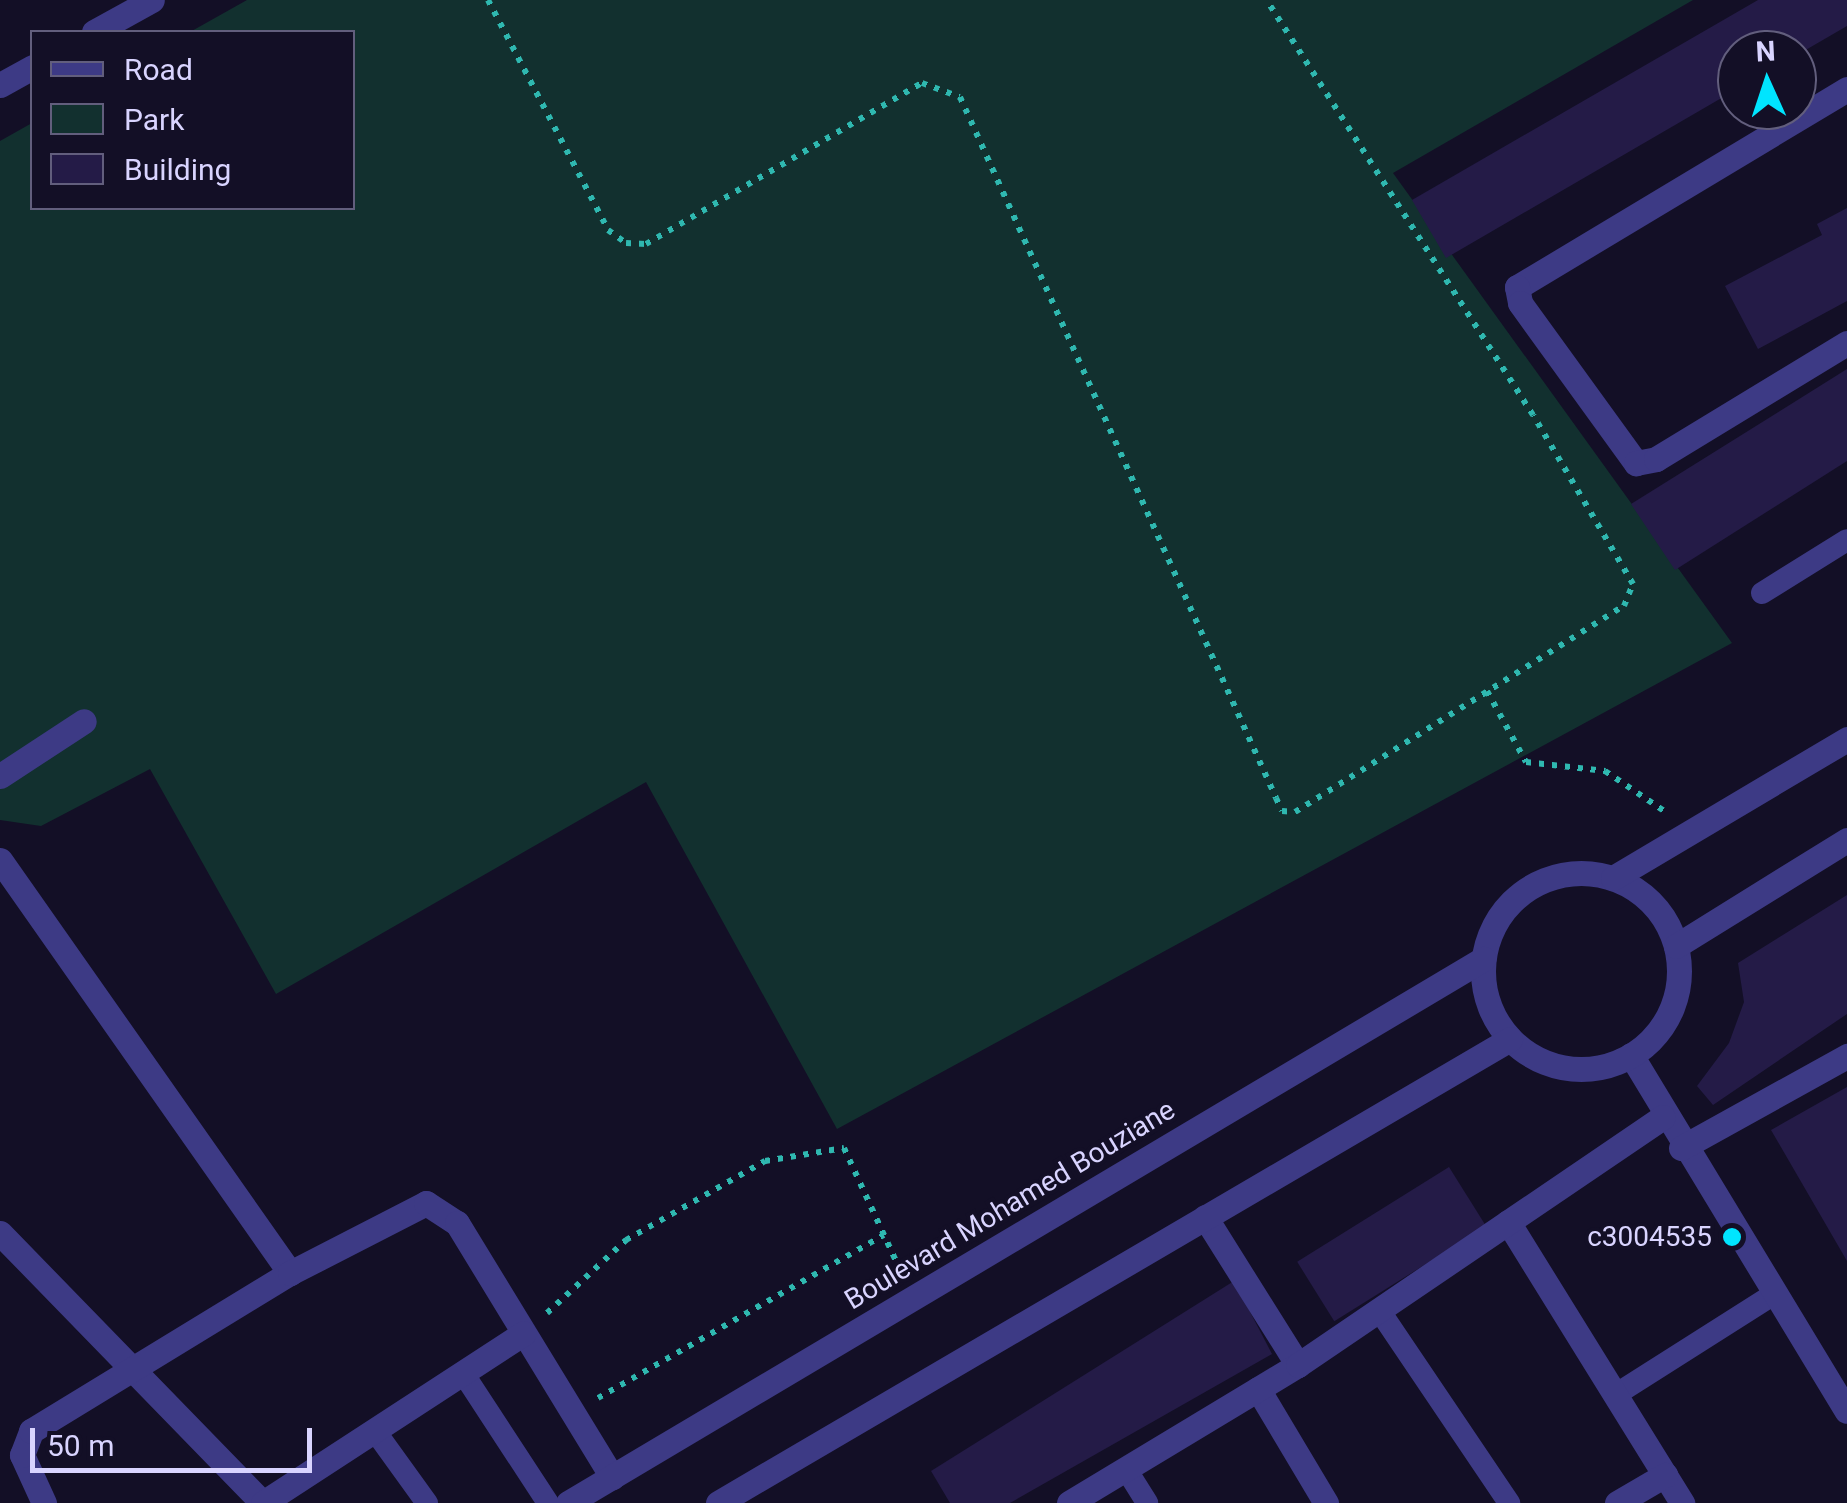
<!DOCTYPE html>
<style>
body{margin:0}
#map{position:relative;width:1847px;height:1503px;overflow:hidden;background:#130f26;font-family:Roboto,sans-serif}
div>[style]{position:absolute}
.green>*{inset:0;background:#12302f}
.building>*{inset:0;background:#241b47;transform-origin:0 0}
.path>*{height:6px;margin-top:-3px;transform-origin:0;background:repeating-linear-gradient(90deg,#2fb8b0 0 5px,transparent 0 13px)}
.service>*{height:22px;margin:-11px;padding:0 11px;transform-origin:11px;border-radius:11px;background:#3d3a85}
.minor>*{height:25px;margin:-12.5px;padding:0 12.5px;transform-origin:12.5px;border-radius:12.5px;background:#3d3a85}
.tertiary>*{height:25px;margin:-12.5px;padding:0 12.5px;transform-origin:12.5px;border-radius:12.5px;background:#3d3a85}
.tertiary>.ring{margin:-12.5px;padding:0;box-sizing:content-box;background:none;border:25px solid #3d3a85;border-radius:50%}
.dots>*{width:28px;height:28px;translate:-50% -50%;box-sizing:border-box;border:5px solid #130f26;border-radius:50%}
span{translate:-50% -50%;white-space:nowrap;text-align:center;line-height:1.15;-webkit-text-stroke:8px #130f26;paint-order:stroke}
.street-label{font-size:28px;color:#d9d4ff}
.poi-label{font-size:28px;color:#d9d4ff}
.right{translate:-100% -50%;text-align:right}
.legend{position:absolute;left:30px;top:30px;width:325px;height:180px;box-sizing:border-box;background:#130f26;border:2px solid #625e7d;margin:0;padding:12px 18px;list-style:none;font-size:30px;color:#d9d4ff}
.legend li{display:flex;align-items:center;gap:20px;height:50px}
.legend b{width:50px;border:2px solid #625e7d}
.north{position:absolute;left:1717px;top:30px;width:100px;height:100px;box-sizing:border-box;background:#130f26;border:2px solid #625e7d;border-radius:50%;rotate:357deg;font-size:28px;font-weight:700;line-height:40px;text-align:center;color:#d9d4ff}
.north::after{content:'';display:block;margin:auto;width:35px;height:45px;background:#00e5ff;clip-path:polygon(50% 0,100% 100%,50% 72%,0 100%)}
.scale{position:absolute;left:30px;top:1428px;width:282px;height:45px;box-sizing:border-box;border:5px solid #d9d4ff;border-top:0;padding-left:12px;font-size:30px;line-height:35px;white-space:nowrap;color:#d9d4ff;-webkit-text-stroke:8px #130f26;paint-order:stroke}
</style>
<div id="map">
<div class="green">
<div style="clip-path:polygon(247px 0,1693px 0,1393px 173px,1732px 643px,837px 1129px,646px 782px,276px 994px,150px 769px,41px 826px,0 820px,0 141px,32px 123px,32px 208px,352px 208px,352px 32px,190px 32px)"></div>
</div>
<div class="building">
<div style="clip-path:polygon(1758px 0,1847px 0,1847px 26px,1797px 55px,1737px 50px,1737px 89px,1446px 258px,1412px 200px)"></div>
<div style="clip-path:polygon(1847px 208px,1847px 301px,1758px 349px,1725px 286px,1822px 235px,1817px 224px)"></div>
<div style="clip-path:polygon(1847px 369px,1847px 461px,1675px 570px,1631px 504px)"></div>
<div style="clip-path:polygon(1847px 895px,1847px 1014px,1713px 1105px,1697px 1086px,1729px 1043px,1744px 1002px,1738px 963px)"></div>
<div style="clip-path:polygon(1847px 1087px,1847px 1261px,1771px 1130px)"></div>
<div style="left:1449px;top:1167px;width:70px;height:179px;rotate:58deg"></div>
<div style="clip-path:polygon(1234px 1281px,1272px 1354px,1010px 1503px,950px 1503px,931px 1471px)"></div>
</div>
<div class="path">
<div style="left:488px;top:0;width:259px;rotate:62.4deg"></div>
<div style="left:608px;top:230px;width:22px;rotate:36deg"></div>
<div style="left:626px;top:243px;width:20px;rotate:3deg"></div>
<div style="left:646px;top:244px;width:320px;rotate:-30.3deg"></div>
<div style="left:922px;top:83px;width:40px;rotate:20.2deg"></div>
<div style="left:960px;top:97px;width:769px;rotate:65.73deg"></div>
<div style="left:1276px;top:798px;width:14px;rotate:65deg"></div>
<div style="left:1282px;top:811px;width:13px;rotate:4deg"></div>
<div style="left:1295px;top:812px;width:388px;rotate:-32.1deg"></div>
<div style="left:1624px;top:606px;width:24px;rotate:-68deg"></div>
<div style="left:1633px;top:584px;width:196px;rotate:-120.6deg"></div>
<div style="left:1533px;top:415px;width:493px;rotate:-122.7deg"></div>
<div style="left:1487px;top:691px;width:81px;rotate:61.2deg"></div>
<div style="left:1526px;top:762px;width:80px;rotate:6.5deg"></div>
<div style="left:1605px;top:771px;width:71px;rotate:34.1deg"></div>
<div style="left:547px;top:1313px;width:108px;rotate:-42.7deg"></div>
<div style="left:626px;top:1240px;width:160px;rotate:-29.6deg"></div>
<div style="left:765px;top:1161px;width:80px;rotate:-9.3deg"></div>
<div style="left:844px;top:1148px;width:134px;rotate:65.3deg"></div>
<div style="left:598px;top:1398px;width:329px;rotate:-29.7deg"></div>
</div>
<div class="service">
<div style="left:1762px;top:593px;width:100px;rotate:-31.9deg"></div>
<div style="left:1379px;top:1310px;width:233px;rotate:56deg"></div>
<div style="left:463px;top:1373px;width:155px;rotate:56.8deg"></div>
<div style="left:1615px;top:1395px;width:188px;rotate:-32.4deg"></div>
<div style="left:375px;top:1431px;width:89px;rotate:54.2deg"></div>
<div style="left:1126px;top:1469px;width:40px;rotate:58deg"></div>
</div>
<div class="minor">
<div style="left:94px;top:32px;width:66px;rotate:-28.9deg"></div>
<div style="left:0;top:85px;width:37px;rotate:-29deg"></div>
<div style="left:1847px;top:89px;width:385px;rotate:149deg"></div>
<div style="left:1517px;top:287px;width:16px;rotate:79deg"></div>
<div style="left:1520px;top:303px;width:198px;rotate:54.1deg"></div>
<div style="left:1636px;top:463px;width:20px;rotate:-11deg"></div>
<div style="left:1656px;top:459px;width:223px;rotate:-31.3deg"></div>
<div style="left:0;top:776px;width:100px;rotate:-33.2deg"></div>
<div style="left:0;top:860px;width:505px;rotate:54.92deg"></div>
<div style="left:1631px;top:1055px;width:416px;rotate:58.8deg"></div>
<div style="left:1681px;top:1148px;width:190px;rotate:-29deg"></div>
<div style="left:1205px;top:1217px;width:175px;rotate:57.9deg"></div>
<div style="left:1508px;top:1222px;width:331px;rotate:58.2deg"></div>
<div style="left:0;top:1233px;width:377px;rotate:45.8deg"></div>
<div style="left:1258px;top:1389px;width:133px;rotate:59.2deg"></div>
<div style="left:44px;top:1503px;width:53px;rotate:-114.6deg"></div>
<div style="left:22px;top:1455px;width:26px;rotate:-69deg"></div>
<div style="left:31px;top:1431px;width:303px;rotate:-31.4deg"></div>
<div style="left:290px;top:1273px;width:153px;rotate:-27.2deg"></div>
<div style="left:426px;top:1203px;width:37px;rotate:33deg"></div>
<div style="left:457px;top:1223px;width:298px;rotate:58.6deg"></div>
<div style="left:263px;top:1503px;width:311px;rotate:-33.1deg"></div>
<div style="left:1069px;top:1503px;width:267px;rotate:-31.1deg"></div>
<div style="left:1298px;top:1365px;width:441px;rotate:-34.2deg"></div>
<div style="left:1617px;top:1503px;width:56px;rotate:-30.3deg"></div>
</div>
<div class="tertiary">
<div class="ring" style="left:1483px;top:873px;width:171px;height:171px"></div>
<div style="left:1613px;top:878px;width:272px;rotate:-30.7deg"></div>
<div style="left:1676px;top:946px;width:201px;rotate:-31.8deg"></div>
<div style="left:568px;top:1503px;width:1065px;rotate:-30.73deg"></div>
<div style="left:718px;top:1503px;width:918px;rotate:-30.36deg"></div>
</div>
<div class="dots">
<div style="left:1732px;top:1237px;background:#00e5ff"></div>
</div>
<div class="street-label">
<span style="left:1010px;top:1205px;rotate:-31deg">Boulevard Mohamed Bouziane</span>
</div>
<div class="poi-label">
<span class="right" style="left:1712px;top:1237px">c3004535</span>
</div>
<ul class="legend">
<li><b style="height:12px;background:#3d3a85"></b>Road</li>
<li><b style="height:28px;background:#12302f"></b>Park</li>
<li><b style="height:28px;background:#241b47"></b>Building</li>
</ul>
<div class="north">N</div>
<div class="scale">50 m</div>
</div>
